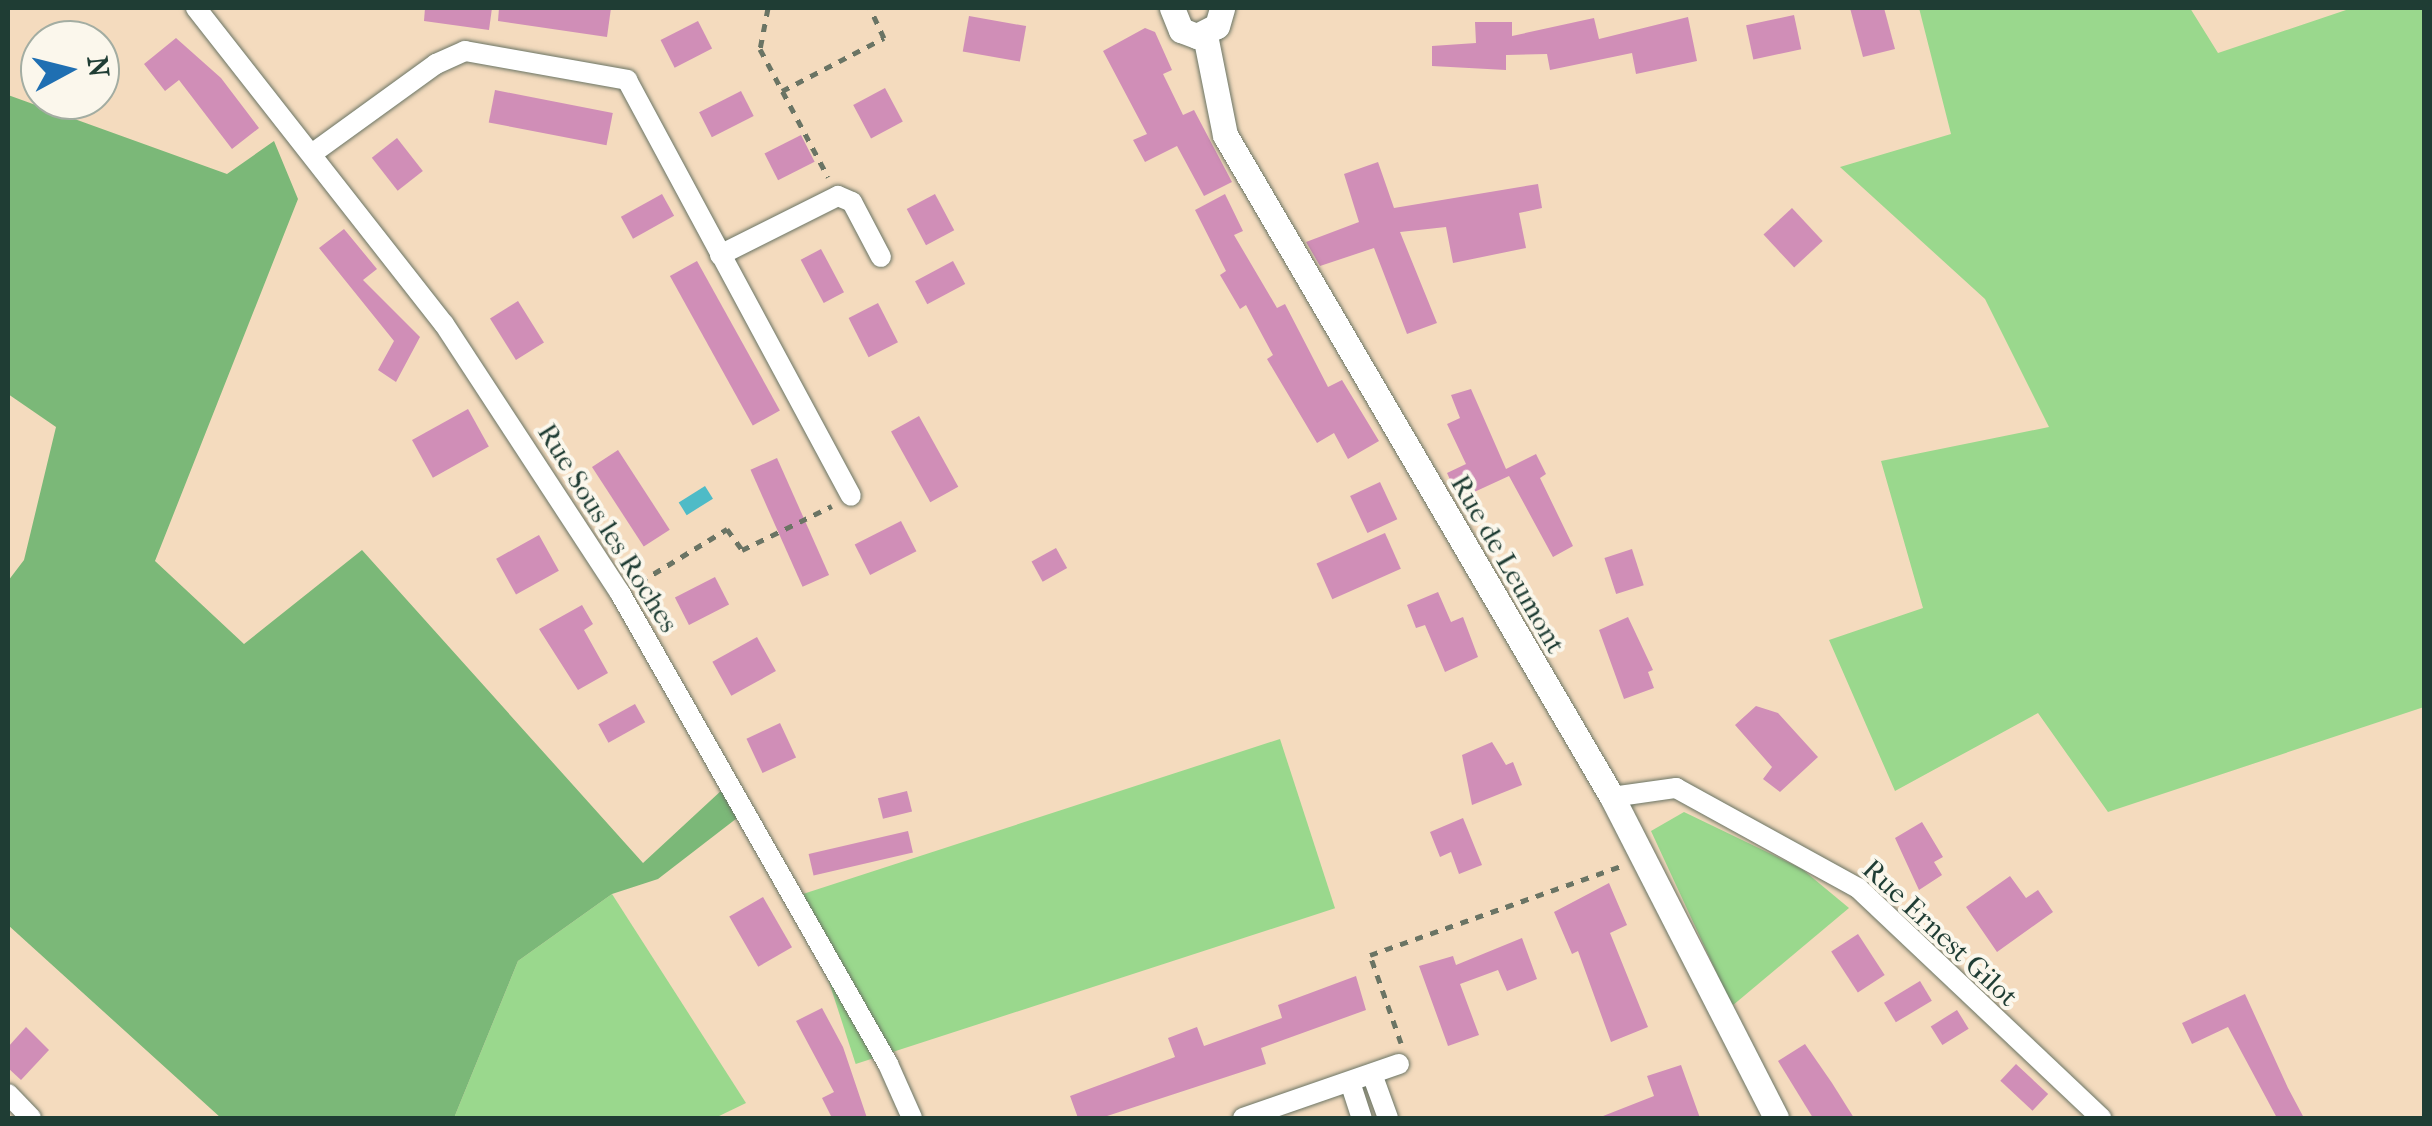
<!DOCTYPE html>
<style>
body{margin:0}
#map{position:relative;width:2432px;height:1126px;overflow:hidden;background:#f4dbbe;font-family:"IM FELL French Canon",serif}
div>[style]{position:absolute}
.green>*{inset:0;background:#9ad88d;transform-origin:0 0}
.forest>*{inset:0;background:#7bb878}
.water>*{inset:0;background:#4ebbc7;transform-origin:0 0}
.building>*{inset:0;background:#d08eb7;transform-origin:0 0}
.path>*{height:5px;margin-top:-2.5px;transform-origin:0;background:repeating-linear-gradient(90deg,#6a7464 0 8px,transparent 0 16px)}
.roads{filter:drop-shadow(0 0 2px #6a7464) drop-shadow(0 0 2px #6a7464)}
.minor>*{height:20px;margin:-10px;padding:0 10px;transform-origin:10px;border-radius:10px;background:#fff}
.tertiary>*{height:25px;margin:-12.5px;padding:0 12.5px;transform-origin:12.5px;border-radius:12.5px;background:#fff}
span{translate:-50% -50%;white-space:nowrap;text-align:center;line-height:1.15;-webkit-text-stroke:8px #fbf7ec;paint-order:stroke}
.street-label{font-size:28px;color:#1f3d34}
.frame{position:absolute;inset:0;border:10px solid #1f3d34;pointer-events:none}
.north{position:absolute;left:20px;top:20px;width:100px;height:100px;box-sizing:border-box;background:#fbf7ec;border:2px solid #a3ada2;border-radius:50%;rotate:83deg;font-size:28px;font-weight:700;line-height:40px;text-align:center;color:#1f3d34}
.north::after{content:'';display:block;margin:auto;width:35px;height:45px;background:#1f6fb2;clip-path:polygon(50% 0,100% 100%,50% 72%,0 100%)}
</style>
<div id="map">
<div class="green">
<div style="clip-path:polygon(1919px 8px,2190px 8px,2218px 53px,2352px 8px,2424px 8px,2424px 707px,2108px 812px,2038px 713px,1895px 791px,1829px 640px,1923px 608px,1881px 461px,2049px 427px,1985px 299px,1840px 167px,1951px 134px)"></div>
<div style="left:1280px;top:739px;width:178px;height:504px;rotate:72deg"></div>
<div style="clip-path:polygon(1684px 812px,1802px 869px,1849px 908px,1732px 1006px,1651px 831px)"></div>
<div style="clip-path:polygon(612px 894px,746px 1103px,715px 1118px,454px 1118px,518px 961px)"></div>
</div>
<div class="forest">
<div style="clip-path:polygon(8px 95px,227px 174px,274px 141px,298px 199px,155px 561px,244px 644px,362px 550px,643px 863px,723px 789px,741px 815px,658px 879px,612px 894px,518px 961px,454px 1118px,221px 1118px,8px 925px,8px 581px,24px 560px,56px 427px,8px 394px)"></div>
</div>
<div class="water">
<div style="left:705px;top:486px;width:15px;height:31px;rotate:58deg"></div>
</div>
<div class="building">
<div style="clip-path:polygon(425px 8px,492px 8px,489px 30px,424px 21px)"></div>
<div style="clip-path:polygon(499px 8px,611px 8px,607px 37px,498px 21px)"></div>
<div style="clip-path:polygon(1850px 8px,1884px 8px,1895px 49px,1863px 57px)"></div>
<div style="left:1794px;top:15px;width:35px;height:49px;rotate:78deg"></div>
<div style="left:969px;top:16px;width:58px;height:36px;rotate:10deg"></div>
<div style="clip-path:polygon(1688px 17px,1697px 61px,1636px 74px,1632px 53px,1550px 70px,1547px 54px,1506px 55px,1506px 70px,1432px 66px,1432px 46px,1476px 43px,1475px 22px,1512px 22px,1512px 36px,1594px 18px,1599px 39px)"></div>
<div style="left:698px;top:21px;width:31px;height:42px;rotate:63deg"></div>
<div style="clip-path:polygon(1145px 28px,1155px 32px,1172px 70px,1163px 74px,1183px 115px,1194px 110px,1232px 182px,1204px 196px,1177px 146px,1145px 162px,1133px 140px,1147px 134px,1103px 51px)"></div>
<div style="clip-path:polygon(176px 38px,221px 78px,259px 128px,232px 149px,179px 80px,165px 91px,144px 64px)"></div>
<div style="left:885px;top:88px;width:38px;height:36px;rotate:62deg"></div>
<div style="left:495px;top:90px;width:120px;height:33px;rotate:11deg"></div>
<div style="left:741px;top:91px;width:28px;height:47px;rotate:63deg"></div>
<div style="left:801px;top:135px;width:30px;height:41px;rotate:63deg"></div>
<div style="left:397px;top:138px;width:42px;height:32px;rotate:52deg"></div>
<div style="clip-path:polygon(1378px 162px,1394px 208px,1538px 184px,1542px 208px,1519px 213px,1526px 248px,1453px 263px,1446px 227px,1400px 232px,1437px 323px,1407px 334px,1374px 248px,1320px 266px,1306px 242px,1359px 222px,1344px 174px)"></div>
<div style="left:662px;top:194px;width:25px;height:47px;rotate:61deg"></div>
<div style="left:935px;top:194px;width:41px;height:32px;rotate:62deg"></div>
<div style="clip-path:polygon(1225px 194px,1243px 231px,1234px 235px,1277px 308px,1285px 304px,1328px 387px,1342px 380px,1379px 441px,1348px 459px,1334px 433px,1317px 443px,1267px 359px,1273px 355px,1246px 305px,1240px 309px,1220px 275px,1226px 271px,1195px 210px)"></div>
<div style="left:1792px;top:208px;width:45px;height:39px;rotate:47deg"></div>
<div style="clip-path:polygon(344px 229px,377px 269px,363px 280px,420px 337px,396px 382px,378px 370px,394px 341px,319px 248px)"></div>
<div style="left:821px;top:249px;width:49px;height:23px;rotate:62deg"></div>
<div style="left:697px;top:261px;width:171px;height:31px;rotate:61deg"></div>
<div style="left:953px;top:261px;width:26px;height:43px;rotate:62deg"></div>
<div style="left:518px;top:301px;width:49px;height:33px;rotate:58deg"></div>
<div style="left:878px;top:303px;width:44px;height:33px;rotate:63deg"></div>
<div style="clip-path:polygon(1471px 389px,1506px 469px,1536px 454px,1546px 474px,1540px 478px,1573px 546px,1553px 557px,1509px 476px,1459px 499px,1447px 473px,1466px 464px,1447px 424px,1460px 418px,1451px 395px)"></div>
<div style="left:468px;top:409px;width:43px;height:64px;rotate:61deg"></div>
<div style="left:919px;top:416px;width:81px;height:32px;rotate:61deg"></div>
<div style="left:618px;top:450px;width:95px;height:31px;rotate:57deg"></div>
<div style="left:777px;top:458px;width:128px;height:29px;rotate:66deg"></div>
<div style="left:1380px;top:482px;width:41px;height:33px;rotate:65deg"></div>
<div style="left:901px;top:521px;width:34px;height:52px;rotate:63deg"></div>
<div style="left:1385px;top:533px;width:39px;height:75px;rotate:66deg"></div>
<div style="left:539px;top:535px;width:41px;height:49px;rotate:61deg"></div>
<div style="left:1056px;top:548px;width:23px;height:28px;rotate:61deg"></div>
<div style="left:1632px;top:549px;width:38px;height:29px;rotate:72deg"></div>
<div style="left:715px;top:577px;width:31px;height:45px;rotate:63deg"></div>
<div style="clip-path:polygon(1438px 592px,1451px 622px,1463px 617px,1478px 657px,1445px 672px,1425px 625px,1416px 628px,1407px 605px)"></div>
<div style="clip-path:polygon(582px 605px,593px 624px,584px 630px,608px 673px,578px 690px,539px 629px)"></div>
<div style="clip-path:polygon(1628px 617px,1653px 670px,1648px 672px,1654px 688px,1624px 699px,1599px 630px)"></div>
<div style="left:757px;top:637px;width:39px;height:51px;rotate:61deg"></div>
<div style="left:635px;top:704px;width:21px;height:42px;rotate:61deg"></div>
<div style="clip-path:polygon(1756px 706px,1778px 713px,1818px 757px,1780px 792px,1763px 779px,1772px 767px,1735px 725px)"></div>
<div style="left:780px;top:723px;width:38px;height:37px;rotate:65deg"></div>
<div style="clip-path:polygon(1492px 742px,1506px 765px,1513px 762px,1522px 785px,1472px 805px,1462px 755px)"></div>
<div style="left:907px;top:791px;width:21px;height:30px;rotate:76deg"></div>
<div style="clip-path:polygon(1463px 818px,1482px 865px,1459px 874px,1451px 852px,1440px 857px,1430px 832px)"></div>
<div style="clip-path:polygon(1922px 822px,1943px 857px,1934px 862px,1942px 875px,1919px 890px,1895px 838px)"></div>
<div style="left:908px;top:831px;width:22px;height:102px;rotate:77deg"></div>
<div style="clip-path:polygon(2010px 876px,2026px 898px,2038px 890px,2053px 912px,1997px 952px,1966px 907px)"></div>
<div style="clip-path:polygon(1609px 883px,1627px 925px,1610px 933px,1648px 1027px,1611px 1042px,1578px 951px,1572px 954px,1554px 912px)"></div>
<div style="left:763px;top:897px;width:58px;height:39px;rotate:60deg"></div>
<div style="left:1858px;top:934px;width:49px;height:32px;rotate:57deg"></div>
<div style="clip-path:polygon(1522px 938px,1537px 979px,1507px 991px,1498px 970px,1460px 984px,1479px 1035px,1448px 1046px,1419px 966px,1453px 956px,1456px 965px)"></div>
<div style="clip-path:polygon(1356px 976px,1366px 1010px,1261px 1048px,1266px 1064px,1101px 1118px,1078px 1118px,1070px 1096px,1175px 1057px,1168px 1038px,1197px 1027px,1204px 1046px,1282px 1018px,1278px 1005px)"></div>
<div style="left:1920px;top:981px;width:23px;height:42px;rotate:59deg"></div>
<div style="clip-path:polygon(2245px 994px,2288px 1088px,2304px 1118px,2277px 1118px,2228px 1027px,2192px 1044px,2182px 1023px)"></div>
<div style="clip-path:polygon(822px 1008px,843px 1047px,867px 1118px,832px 1118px,822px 1098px,834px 1092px,796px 1021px)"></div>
<div style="left:1957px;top:1010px;width:22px;height:31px;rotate:58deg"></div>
<div style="clip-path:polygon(26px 1027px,49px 1050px,21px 1080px,8px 1068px,8px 1047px)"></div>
<div style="clip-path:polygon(1805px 1044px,1832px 1083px,1854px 1118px,1813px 1118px,1778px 1061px)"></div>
<div style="left:2016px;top:1064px;width:44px;height:23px;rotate:43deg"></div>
<div style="clip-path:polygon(1681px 1065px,1700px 1118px,1598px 1118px,1654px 1096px,1647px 1076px)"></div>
</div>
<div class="path">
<div style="left:768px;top:8px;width:42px;rotate:101deg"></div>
<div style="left:760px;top:49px;width:145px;rotate:62deg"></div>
<div style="left:782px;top:91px;width:115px;rotate:-27.5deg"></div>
<div style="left:884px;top:38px;width:33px;rotate:-115deg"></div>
<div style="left:640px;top:582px;width:102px;rotate:-31.3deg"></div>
<div style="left:727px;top:529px;width:26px;rotate:54deg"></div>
<div style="left:742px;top:550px;width:100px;rotate:-26.1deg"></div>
<div style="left:1401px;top:1043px;width:93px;rotate:-109.4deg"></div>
<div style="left:1370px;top:955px;width:266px;rotate:-19.5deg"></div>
</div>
<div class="roads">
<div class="minor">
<div style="left:196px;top:8px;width:402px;rotate:51.9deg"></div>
<div style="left:444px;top:324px;width:321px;rotate:56.8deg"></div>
<div style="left:620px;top:593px;width:542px;rotate:60.36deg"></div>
<div style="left:888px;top:1064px;width:59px;rotate:66deg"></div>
<div style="left:313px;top:153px;width:152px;rotate:-35.9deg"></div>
<div style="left:436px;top:64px;width:32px;rotate:-24deg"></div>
<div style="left:465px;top:51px;width:165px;rotate:10.1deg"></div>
<div style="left:627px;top:80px;width:472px;rotate:61.7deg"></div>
<div style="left:720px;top:255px;width:132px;rotate:-26.6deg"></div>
<div style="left:838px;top:196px;width:15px;rotate:23deg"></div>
<div style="left:852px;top:202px;width:62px;rotate:62.2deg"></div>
<div style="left:1612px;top:797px;width:65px;rotate:-8deg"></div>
<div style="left:1676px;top:788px;width:208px;rotate:28.8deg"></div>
<div style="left:1858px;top:888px;width:335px;rotate:43.4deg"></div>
<div style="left:1372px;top:1074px;width:47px;rotate:70deg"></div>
<div style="left:1350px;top:1082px;width:38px;rotate:72deg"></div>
<div style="left:8px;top:1094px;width:33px;rotate:46deg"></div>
<div style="left:1243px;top:1118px;width:165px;rotate:-19.1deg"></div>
</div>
<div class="tertiary">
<div style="left:1172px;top:8px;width:24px;rotate:68deg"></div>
<div style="left:1181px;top:30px;width:17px;rotate:21deg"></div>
<div style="left:1197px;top:36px;width:22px;rotate:-27deg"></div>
<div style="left:1217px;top:26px;width:19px;rotate:-74deg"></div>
<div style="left:1205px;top:35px;width:102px;rotate:78.7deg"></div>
<div style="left:1225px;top:135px;width:767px;rotate:59.69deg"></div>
<div style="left:1612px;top:797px;width:360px;rotate:62.9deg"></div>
</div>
</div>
<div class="street-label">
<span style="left:608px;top:528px;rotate:58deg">Rue Sous les Roches</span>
<span style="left:1508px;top:564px;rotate:60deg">Rue de Leumont</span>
<span style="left:1940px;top:933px;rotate:43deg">Rue Ernest Gilot</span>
</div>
<div class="frame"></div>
<div class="north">N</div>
</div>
